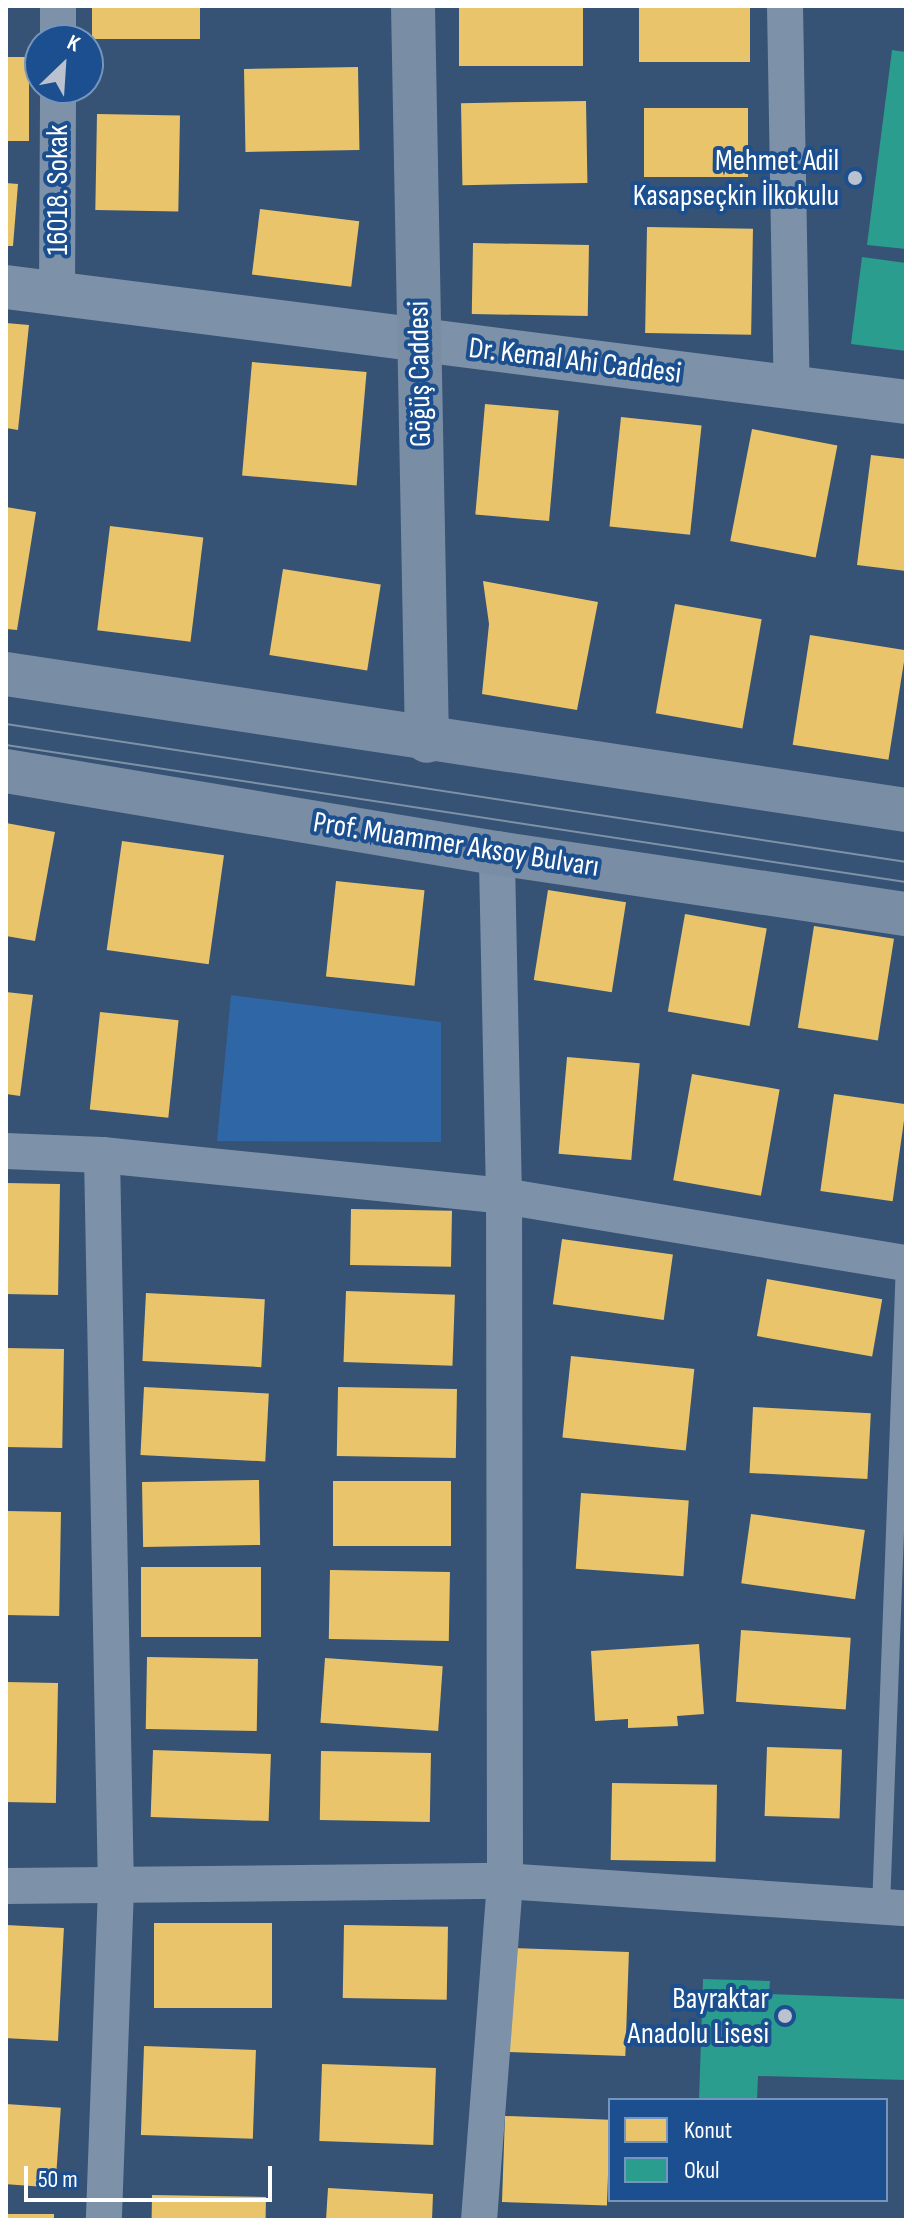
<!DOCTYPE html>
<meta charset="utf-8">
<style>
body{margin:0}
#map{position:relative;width:912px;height:2226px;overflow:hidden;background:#365274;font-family:"Sofia Sans Condensed",sans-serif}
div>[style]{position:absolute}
.green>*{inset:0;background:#2f66a5}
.homes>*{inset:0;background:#e9c46a;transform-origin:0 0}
.schools>*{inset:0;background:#2a9d8f}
.service>*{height:18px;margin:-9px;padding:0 9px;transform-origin:9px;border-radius:9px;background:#7d92a8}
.minor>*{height:36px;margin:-18px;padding:0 18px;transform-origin:18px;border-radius:18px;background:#7d92a8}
.tertiary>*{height:44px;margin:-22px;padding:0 22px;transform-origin:22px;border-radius:22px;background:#7d92a8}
.secondary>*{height:44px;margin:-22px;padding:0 22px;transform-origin:22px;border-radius:22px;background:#798da4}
.tram>*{height:2px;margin:-1px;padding:0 1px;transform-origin:1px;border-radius:1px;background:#7e92a7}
.dots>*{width:22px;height:22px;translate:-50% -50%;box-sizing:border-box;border:4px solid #1b4f8f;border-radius:50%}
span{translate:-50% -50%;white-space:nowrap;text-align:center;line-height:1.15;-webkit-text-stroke:8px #1b4f8f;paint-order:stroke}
.poi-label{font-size:30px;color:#fff}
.right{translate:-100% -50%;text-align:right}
.street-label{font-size:30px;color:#fff}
.frame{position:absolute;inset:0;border:8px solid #fff;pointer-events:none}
.legend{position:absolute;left:608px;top:2098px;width:280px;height:104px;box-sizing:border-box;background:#1b4f8f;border:2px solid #7695bc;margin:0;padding:10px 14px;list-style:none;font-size:24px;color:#fff}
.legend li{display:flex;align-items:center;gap:16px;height:40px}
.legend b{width:40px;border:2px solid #7695bc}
.north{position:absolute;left:24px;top:24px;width:80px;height:80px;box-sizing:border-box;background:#1b4f8f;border:2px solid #7695bc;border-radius:50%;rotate:25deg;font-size:22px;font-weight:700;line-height:32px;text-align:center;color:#fff}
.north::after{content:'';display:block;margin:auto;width:28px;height:36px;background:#b9c2ce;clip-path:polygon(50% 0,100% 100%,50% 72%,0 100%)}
.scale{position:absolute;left:24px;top:2166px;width:248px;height:36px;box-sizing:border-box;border:4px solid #fff;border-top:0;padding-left:10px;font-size:24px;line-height:28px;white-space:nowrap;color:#fff;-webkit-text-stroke:6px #1b4f8f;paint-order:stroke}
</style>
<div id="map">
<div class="green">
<div style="clip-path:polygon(231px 995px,441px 1022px,441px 1142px,217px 1141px)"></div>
</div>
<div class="homes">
<div style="left:92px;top:6px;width:108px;height:33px"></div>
<div style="left:459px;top:6px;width:124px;height:60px"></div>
<div style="left:639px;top:6px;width:111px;height:56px"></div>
<div style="left:6px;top:57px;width:23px;height:84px"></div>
<div style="left:358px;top:67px;width:83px;height:114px;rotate:89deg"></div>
<div style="left:586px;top:101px;width:82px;height:125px;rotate:89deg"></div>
<div style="left:644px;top:108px;width:104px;height:69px"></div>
<div style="left:97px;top:114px;width:83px;height:96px;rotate:1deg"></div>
<div style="clip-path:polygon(6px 183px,18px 184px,13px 246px,6px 246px)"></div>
<div style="left:260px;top:209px;width:100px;height:66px;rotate:7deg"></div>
<div style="left:647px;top:227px;width:106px;height:106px;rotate:1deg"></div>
<div style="left:473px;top:243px;width:116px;height:71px;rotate:1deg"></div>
<div style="clip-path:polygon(6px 323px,29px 325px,18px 430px,6px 428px)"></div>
<div style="left:252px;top:362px;width:115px;height:114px;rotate:5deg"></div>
<div style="left:485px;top:404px;width:74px;height:111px;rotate:5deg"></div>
<div style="left:621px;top:417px;width:81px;height:110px;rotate:6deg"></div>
<div style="left:752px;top:429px;width:87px;height:114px;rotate:11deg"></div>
<div style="clip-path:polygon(871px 455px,906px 459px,906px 571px,857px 565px)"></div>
<div style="clip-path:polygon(6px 507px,36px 512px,17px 630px,6px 629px)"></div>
<div style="left:110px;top:526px;width:94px;height:105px;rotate:7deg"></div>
<div style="left:283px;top:569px;width:99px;height:87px;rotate:9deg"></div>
<div style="clip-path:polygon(483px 581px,598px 602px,577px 710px,482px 694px,489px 624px)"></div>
<div style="left:675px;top:604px;width:88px;height:111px;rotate:10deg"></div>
<div style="left:810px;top:635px;width:97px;height:111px;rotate:9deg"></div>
<div style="clip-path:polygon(6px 823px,55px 832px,35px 941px,6px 936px)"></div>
<div style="left:122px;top:841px;width:103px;height:110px;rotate:8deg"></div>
<div style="left:336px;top:881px;width:89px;height:96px;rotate:6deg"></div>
<div style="left:548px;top:890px;width:79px;height:91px;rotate:9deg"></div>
<div style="left:685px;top:914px;width:83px;height:99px;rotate:10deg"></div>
<div style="left:814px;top:926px;width:81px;height:103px;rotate:9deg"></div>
<div style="clip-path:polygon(6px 992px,33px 995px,20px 1096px,6px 1094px)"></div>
<div style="left:100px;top:1012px;width:79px;height:98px;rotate:6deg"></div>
<div style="left:567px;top:1057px;width:73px;height:97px;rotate:5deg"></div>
<div style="left:692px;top:1074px;width:89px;height:108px;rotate:10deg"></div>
<div style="left:834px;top:1094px;width:73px;height:98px;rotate:8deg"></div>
<div style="left:6px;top:1183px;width:54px;height:111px;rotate:1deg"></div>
<div style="left:351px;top:1209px;width:101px;height:56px;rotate:1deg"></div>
<div style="left:562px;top:1239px;width:112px;height:66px;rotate:8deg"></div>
<div style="left:767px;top:1279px;width:117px;height:58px;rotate:10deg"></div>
<div style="left:346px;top:1291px;width:109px;height:71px;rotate:2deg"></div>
<div style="left:146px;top:1293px;width:119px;height:68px;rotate:3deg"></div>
<div style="left:6px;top:1348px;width:58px;height:99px;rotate:1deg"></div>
<div style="left:571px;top:1356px;width:124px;height:82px;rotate:6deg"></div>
<div style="left:144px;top:1387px;width:125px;height:68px;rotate:3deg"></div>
<div style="left:338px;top:1387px;width:119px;height:69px;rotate:1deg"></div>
<div style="left:753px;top:1407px;width:118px;height:66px;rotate:3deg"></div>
<div style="left:259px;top:1480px;width:65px;height:117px;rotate:89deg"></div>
<div style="left:333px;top:1481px;width:118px;height:65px"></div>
<div style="left:581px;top:1493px;width:108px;height:76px;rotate:4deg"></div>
<div style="left:6px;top:1511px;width:55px;height:104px;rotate:1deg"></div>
<div style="left:751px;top:1514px;width:115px;height:70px;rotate:8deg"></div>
<div style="left:141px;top:1567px;width:120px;height:70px"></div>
<div style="left:330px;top:1570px;width:120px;height:69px;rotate:1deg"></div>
<div style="left:741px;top:1630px;width:110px;height:72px;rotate:4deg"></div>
<div style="clip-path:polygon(699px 1644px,704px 1714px,677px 1716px,678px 1726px,628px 1728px,628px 1719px,595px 1721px,591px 1651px)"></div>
<div style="left:147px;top:1657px;width:111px;height:72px;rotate:1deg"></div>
<div style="left:325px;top:1658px;width:118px;height:65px;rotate:4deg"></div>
<div style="left:6px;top:1682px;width:52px;height:120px;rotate:1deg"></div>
<div style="left:767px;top:1747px;width:75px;height:69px;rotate:2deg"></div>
<div style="left:153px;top:1750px;width:118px;height:67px;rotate:2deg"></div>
<div style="left:321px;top:1751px;width:110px;height:69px;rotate:1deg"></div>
<div style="left:612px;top:1783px;width:105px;height:77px;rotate:1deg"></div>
<div style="left:154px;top:1923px;width:118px;height:85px"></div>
<div style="left:6px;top:1925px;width:58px;height:113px;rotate:3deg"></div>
<div style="left:344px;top:1925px;width:104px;height:73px;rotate:1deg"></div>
<div style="left:512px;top:1948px;width:117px;height:104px;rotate:2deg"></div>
<div style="left:144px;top:2046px;width:112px;height:89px;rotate:2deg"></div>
<div style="left:322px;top:2064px;width:114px;height:77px;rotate:2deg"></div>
<div style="left:6px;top:2104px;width:55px;height:80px;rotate:4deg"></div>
<div style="left:505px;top:2116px;width:105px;height:86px;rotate:2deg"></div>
<div style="clip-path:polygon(328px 2188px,433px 2194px,432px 2220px,326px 2220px)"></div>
<div style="left:152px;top:2195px;width:114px;height:25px;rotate:1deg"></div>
<div style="left:6px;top:2214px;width:48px;height:6px"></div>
</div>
<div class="schools">
<div style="clip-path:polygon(892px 50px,906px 52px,906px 249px,867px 245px)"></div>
<div style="clip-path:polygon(862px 257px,906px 263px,906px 351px,851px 344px)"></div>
<div style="clip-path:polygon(703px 1979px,770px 1981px,769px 1994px,906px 1999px,906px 2080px,758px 2076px,757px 2100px,699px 2100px)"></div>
</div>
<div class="service">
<div style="left:881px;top:1908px;width:645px;rotate:-87.87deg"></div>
</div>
<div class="minor">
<div style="left:785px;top:6px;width:384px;rotate:89deg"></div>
<div style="left:58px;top:40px;width:34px;rotate:-90deg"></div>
<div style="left:57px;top:292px;width:204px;rotate:-89.7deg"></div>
<div style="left:6px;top:1151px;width:96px;rotate:2.4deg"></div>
<div style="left:102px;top:1155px;width:404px;rotate:5.8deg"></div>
<div style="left:504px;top:1196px;width:408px;rotate:9.5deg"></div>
<div style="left:102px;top:1155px;width:733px;rotate:88.91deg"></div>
<div style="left:116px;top:1888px;width:332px;rotate:92.1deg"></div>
<div style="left:6px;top:1886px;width:499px;rotate:-0.6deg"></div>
<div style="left:505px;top:1881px;width:402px;rotate:3.9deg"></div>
<div style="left:479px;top:2220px;width:340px;rotate:-85.6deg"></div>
<div style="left:505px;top:1881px;width:685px;rotate:-90.08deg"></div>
<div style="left:504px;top:1196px;width:343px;rotate:-91.2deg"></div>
</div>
<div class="tertiary">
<div style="left:6px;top:287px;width:907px;rotate:7.28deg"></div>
</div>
<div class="secondary">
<div style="left:413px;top:6px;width:735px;rotate:88.91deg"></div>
<div style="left:6px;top:674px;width:910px;rotate:8.59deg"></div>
<div style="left:6px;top:771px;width:498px;rotate:9.5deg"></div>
<div style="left:497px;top:853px;width:414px;rotate:8.5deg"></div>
</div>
<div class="tram">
<div style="left:6px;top:724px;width:911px;rotate:8.72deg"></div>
<div style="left:6px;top:745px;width:910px;rotate:8.66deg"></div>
</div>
<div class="dots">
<div style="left:855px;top:178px;background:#b9c2ce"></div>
<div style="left:785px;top:2016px;background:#b9c2ce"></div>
</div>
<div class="poi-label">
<span class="right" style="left:839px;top:178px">Mehmet Adil<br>Kasapseçkin İlkokulu</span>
<span class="right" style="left:769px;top:2016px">Bayraktar<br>Anadolu Lisesi</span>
</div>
<div class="street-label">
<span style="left:58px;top:190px;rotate:-90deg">16018. Sokak</span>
<span style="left:575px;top:361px;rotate:7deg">Dr. Kemal Ahi Caddesi</span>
<span style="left:420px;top:374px;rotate:-91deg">Göğüş Caddesi</span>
<span style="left:456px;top:845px;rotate:9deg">Prof. Muammer Aksoy Bulvarı</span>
</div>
<div class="frame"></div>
<ul class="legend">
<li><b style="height:22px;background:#e9c46a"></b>Konut</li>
<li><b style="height:22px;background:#2a9d8f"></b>Okul</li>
</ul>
<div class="north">K</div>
<div class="scale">50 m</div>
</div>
